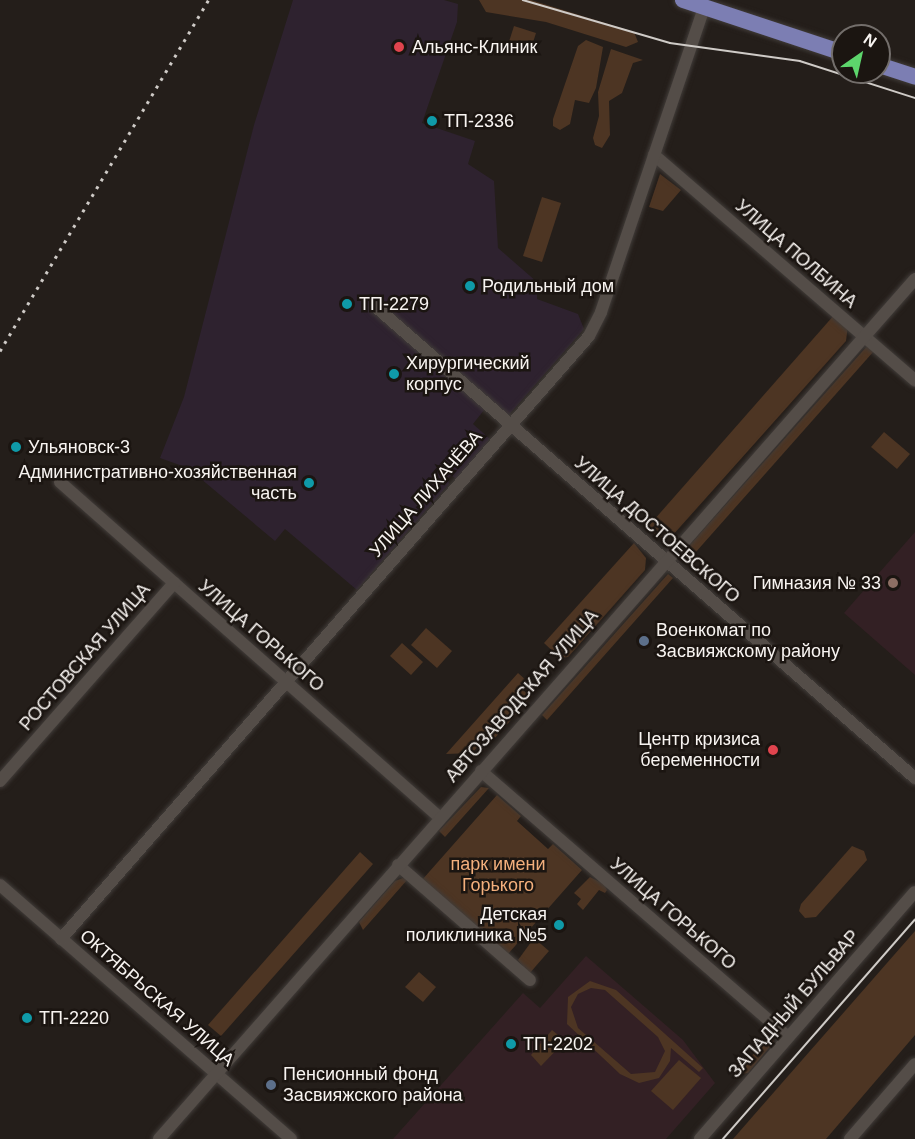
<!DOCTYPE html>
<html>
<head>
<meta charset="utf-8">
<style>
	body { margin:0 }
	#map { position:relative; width:915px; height:1139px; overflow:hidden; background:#241e1a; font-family:Arial,sans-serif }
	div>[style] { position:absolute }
	.education>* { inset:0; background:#332024 }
	.medical>* { inset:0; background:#2e222f }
	.green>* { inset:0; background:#4d3523 }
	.roads { filter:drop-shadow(0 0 2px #413c39) drop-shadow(0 0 2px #413c39) }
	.minor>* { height:12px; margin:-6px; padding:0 6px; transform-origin:6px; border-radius:6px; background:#544d48 }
	.major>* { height:16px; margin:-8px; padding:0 8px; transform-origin:8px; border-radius:8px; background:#7c7eb3 }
	.tram>* { height:1.5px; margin:-0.75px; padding:0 0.75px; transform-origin:0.75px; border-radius:0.75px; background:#cfcbc7 }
	.rail>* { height:3px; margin-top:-1.5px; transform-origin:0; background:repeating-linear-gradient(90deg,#cfcbc7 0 3px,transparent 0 9px) }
	.dots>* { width:16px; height:16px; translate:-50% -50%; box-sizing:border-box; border:3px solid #1b1511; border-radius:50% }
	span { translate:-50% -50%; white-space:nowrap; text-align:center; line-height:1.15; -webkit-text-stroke:5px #1b1511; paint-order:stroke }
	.poi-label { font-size:18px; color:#f8f4f1 }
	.left { translate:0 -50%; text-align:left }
	.right { translate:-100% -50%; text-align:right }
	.street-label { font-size:18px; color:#f8f4f1 }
	.park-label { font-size:18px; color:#f3af7c }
	.north { position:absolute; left:831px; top:24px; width:60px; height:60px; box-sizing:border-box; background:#1b1511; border:2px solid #736e6b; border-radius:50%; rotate:34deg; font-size:16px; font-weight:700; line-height:24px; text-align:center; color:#f8f4f1 }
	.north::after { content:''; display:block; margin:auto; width:21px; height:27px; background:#5dd56c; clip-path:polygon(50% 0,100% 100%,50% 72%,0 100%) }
</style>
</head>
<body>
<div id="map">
	<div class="education">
		<div style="clip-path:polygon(915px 532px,915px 675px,844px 613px)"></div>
		<div style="clip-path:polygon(586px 956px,683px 1040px,715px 1083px,666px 1139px,393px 1139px,523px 993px,540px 1008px)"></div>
	</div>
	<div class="medical">
		<div style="clip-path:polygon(293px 0,444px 0,458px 4px,457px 22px,422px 123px,475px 141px,468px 164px,494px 181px,498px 248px,537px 282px,537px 299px,578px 314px,584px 329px,508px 416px,488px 405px,473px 424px,490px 439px,456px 479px,451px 475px,448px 478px,449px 484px,357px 590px,285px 529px,275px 541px,188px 468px,160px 458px,184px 397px,254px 125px)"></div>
	</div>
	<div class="green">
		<div style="clip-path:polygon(479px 0,531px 0,634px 32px,638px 42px,626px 47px,546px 22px,486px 12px)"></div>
		<div style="clip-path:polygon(514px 26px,536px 33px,529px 55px,507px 48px)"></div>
		<div style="clip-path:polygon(586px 40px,603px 47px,596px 88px,589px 103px,575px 100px,570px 124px,560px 130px,553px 126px,553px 119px,578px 46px)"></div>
		<div style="clip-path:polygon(611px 49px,643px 60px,633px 63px,622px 93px,609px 101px,610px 135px,602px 148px,595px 145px,593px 138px,599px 116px,598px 92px)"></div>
		<div style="clip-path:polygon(660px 174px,681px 190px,663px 211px,649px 207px)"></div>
		<div style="clip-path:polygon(542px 197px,561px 203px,542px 262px,523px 256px)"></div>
		<div style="clip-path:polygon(835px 314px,848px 325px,846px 341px,672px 536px,665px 539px,646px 529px)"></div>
		<div style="clip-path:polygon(868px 345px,874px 351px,695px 553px,688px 547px)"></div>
		<div style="clip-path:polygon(884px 432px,910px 454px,897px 469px,871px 447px)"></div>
		<div style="clip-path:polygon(634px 543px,646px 558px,645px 570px,568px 657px,560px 658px,544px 643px)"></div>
		<div style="clip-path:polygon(668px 574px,673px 578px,547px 720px,542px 715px)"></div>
		<div style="clip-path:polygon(426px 628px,452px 651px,437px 668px,411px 645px)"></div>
		<div style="clip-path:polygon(402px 643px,423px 662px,411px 675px,390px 656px)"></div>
		<div style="clip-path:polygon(518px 673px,527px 681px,522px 687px,532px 696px,494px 739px,489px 734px,472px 753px,446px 754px)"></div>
		<div style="clip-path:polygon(481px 787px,489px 788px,445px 837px,439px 831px)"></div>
		<div style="clip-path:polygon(497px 795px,521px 816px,517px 821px,548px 849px,553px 844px,582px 870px,508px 954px,422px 880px)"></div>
		<div style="clip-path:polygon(852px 846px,864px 851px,867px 860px,816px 917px,805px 918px,799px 911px,801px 904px)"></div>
		<div style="clip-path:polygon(360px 852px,373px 864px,221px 1036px,208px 1025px)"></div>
		<div style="clip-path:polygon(590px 877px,604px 884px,607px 890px,605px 893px,599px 890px,583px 910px,577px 904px,581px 899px,574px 893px)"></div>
		<div style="clip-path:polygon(403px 878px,408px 879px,363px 930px,359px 922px,395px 881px)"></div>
		<div style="clip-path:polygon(915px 931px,915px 1035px,826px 1139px,733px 1139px)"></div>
		<div style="clip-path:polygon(534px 938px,549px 951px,529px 974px,518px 960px)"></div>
		<div style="clip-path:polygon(419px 972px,436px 987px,423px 1002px,405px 987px)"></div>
		<div style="clip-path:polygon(evenodd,590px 981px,616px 990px,703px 1068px,699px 1072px,671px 1048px,670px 1061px,659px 1078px,639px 1083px,620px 1074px,567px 1024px,568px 997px,590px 981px,591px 988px,605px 990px,658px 1037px,665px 1051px,655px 1072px,631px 1074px,578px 1028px,571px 1007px,578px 994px,591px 988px)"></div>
		<div style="clip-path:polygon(552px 1030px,565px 1041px,541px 1066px,531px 1055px)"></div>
		<div style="clip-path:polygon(772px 1033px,774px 1042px,748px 1073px,735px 1075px)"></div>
		<div style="clip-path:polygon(679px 1060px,701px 1078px,673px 1110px,651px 1091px)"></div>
	</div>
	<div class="roads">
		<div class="minor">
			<div style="left:654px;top:155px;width:345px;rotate:40.8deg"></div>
			<div style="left:376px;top:307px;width:716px;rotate:41.15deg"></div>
			<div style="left:60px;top:482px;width:506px;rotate:41.47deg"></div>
			<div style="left:481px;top:771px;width:406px;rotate:40.9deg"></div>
			<div style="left:0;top:781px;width:264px;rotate:-48.7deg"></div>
			<div style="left:398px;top:865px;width:175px;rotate:41.1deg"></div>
			<div style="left:0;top:885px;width:386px;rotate:41.1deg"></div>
			<div style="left:61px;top:939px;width:801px;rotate:-48.79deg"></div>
			<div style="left:589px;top:336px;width:27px;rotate:-63deg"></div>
			<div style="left:601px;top:312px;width:322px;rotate:-71.3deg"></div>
			<div style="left:159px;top:1139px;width:1145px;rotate:-48.68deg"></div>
			<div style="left:700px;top:1139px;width:327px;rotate:-49deg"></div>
			<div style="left:850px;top:1139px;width:99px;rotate:-49.1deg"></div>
		</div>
		<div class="major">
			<div style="left:683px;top:0;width:169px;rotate:18.3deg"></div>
			<div style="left:879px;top:65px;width:38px;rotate:18deg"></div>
		</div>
	</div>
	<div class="tram">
		<div style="left:523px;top:0;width:153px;rotate:16.3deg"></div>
		<div style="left:670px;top:43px;width:131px;rotate:7.9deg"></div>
		<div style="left:800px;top:61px;width:121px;rotate:17.8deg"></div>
		<div style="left:723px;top:1139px;width:291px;rotate:-48.8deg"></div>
	</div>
	<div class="rail">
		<div style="left:0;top:351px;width:408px;rotate:-59.3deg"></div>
	</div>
	<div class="dots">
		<div style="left:399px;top:47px;background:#e0444e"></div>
		<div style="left:432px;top:121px;background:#0f9aa8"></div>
		<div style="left:470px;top:286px;background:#0f9aa8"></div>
		<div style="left:347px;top:304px;background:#0f9aa8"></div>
		<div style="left:394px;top:374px;background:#0f9aa8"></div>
		<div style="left:16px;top:447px;background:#0f9aa8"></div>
		<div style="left:309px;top:483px;background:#0f9aa8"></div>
		<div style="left:893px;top:583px;background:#8d6e63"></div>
		<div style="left:644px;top:641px;background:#5c6f8a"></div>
		<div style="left:773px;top:750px;background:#e0444e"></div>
		<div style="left:559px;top:925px;background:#0f9aa8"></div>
		<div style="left:27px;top:1018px;background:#0f9aa8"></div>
		<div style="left:511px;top:1044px;background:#0f9aa8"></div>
		<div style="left:271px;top:1085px;background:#5c6f8a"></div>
	</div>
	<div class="poi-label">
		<span class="left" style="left:412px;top:47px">Альянс-Клиник</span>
		<span class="left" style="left:444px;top:121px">ТП-2336</span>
		<span class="left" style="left:482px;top:286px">Родильный дом</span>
		<span class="left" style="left:359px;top:304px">ТП-2279</span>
		<span class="left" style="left:406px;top:374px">Хирургический<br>корпус</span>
		<span class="left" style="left:28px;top:447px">Ульяновск-3</span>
		<span class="right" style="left:297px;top:483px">Административно-хозяйственная<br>часть</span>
		<span class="right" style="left:881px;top:583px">Гимназия № 33</span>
		<span class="left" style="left:656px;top:641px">Военкомат по<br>Засвияжскому району</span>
		<span class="right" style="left:760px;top:750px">Центр кризиса<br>беременности</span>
		<span class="right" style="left:547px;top:925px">Детская<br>поликлиника №5</span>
		<span class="left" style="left:39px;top:1018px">ТП-2220</span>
		<span class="left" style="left:523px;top:1044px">ТП-2202</span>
		<span class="left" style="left:283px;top:1085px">Пенсионный фонд<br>Засвияжского района</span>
	</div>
	<div class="street-label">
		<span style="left:796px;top:254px;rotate:41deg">УЛИЦА ПОЛБИНА</span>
		<span style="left:426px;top:494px;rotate:-49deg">УЛИЦА ЛИХАЧЁВА</span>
		<span style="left:657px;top:530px;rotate:41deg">УЛИЦА ДОСТОЕВСКОГО</span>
		<span style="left:261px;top:636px;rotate:41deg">УЛИЦА ГОРЬКОГО</span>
		<span style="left:85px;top:657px;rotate:-49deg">РОСТОВСКАЯ УЛИЦА</span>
		<span style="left:522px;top:696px;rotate:-49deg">АВТОЗАВОДСКАЯ УЛИЦА</span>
		<span style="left:673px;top:914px;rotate:41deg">УЛИЦА ГОРЬКОГО</span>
		<span style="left:157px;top:998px;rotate:41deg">ОКТЯБРЬСКАЯ УЛИЦА</span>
		<span style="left:794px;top:1004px;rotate:-49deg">ЗАПАДНЫЙ БУЛЬВАР</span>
	</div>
	<div class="park-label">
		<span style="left:498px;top:875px">парк имени<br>Горького</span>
	</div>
	<div class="north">N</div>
</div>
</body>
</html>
